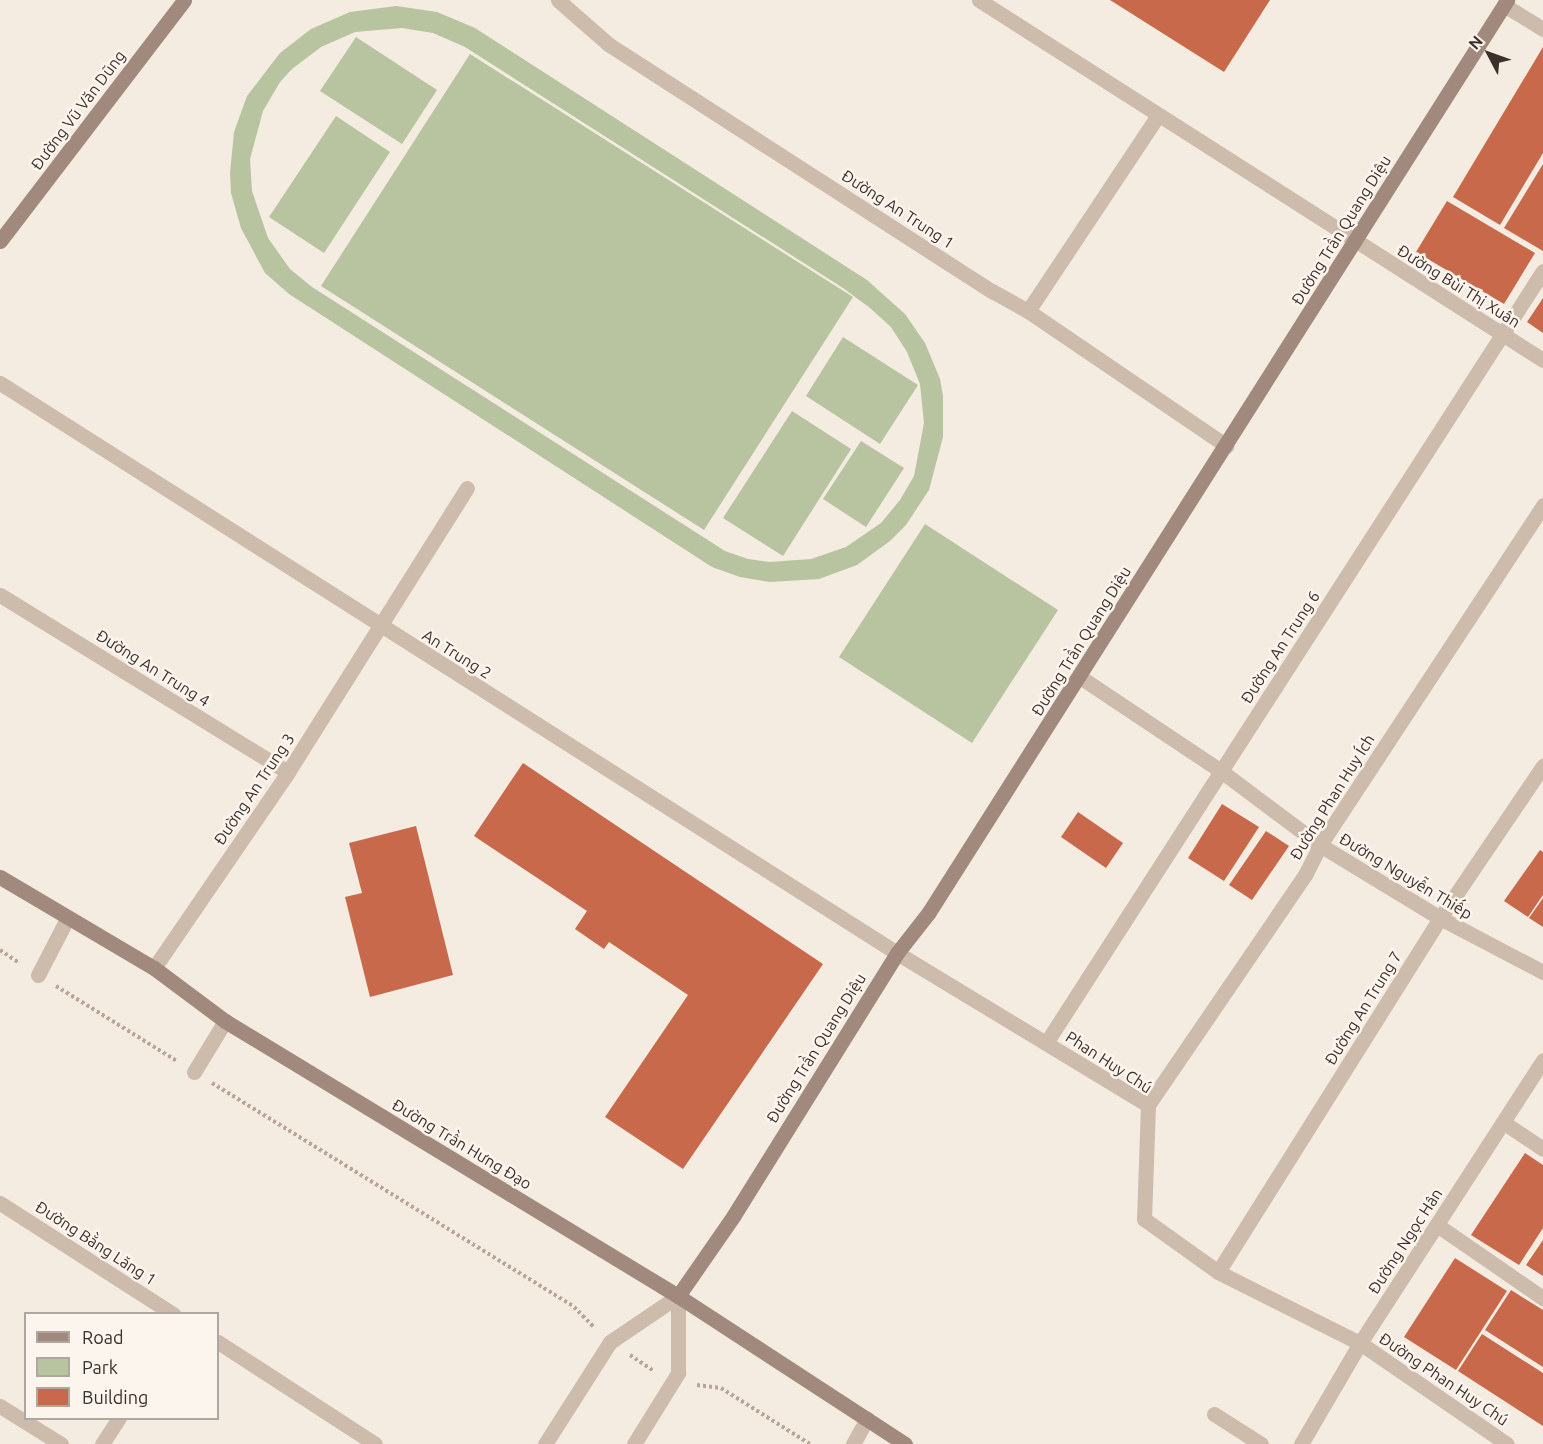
<!DOCTYPE html>
<html>
<head>
<meta charset="utf-8">
<style>
	body { margin:0 }
	#map { position:relative; width:1543px; height:1444px; overflow:hidden; background:#f4ebe1; font-family:Ubuntu,sans-serif }
	div>[style] { position:absolute }
	.green>* { inset:0; background:#b8c4a0 }
	.building>* { inset:0; background:#c8694b }
	.path>* { height:4px; margin-top:-2px; transform-origin:0; background:repeating-linear-gradient(90deg,#b9a596 0 3px,transparent 0 6px) }
	.lane>* { height:15px; margin:-7.5px; padding:0 7.5px; transform-origin:7.5px; border-radius:7.5px; background:#cdbbac }
	.street>* { height:15px; margin:-7.5px; padding:0 7.5px; transform-origin:7.5px; border-radius:7.5px; background:#cdbbac }
	.secondary>* { height:15px; margin:-7.5px; padding:0 7.5px; transform-origin:7.5px; border-radius:7.5px; background:#a18a7d }
	span { translate:-50% -50%; white-space:nowrap; text-align:center; line-height:1.15; -webkit-text-stroke:5px #fbf5ee; paint-order:stroke }
	.street-label { font-size:16px; color:#3b302b }
	.legend { position:absolute; left:24px; top:1312px; width:195px; height:108px; box-sizing:border-box; background:#fbf5ee; border:2px solid #aea6a0; margin:0; padding:8px 10px; list-style:none; font-size:18px; color:#3b302b }
	.legend li { display:flex; align-items:center; gap:12px; height:30px }
	.legend b { width:30px; border:2px solid #aea6a0 }
	.north { position:absolute; left:1459px; top:24px; width:60px; height:60px; -webkit-text-stroke:4px #fbf5ee; paint-order:stroke; rotate:311deg; font-size:16px; font-weight:700; line-height:24px; text-align:center; color:#3b302b }
	.north::after { content:''; display:block; margin:auto; width:21px; height:27px; background:#3b302b; clip-path:polygon(50% 0,100% 100%,50% 72%,0 100%) }
</style>
</head>
<body>
<div id="map">
	<div class="green">
		<div style="clip-path:polygon(evenodd,396px 6px,437px 12px,475px 28px,867px 280px,905px 314px,925px 343px,940px 379px,943px 396px,943px 437px,929px 490px,906px 525px,890px 541px,857px 565px,819px 579px,770px 582px,740px 577px,712px 567px,289px 294px,265px 273px,241px 228px,231px 193px,230px 173px,234px 132px,247px 96px,280px 53px,311px 29px,350px 12px,396px 6px,402px 28px,433px 33px,465px 47px,843px 288px,870px 308px,891px 327px,907px 352px,920px 384px,924px 423px,914px 476px,900px 500px,881px 523px,846px 547px,811px 559px,770px 562px,748px 559px,725px 551px,312px 287px,290px 269px,268px 238px,252px 191px,250px 159px,263px 111px,280px 82px,292px 69px,321px 47px,355px 32px,402px 28px)"></div>
		<div style="clip-path:polygon(356px 37px,437px 90px,402px 144px,320px 91px)"></div>
		<div style="clip-path:polygon(470px 54px,853px 297px,704px 530px,321px 286px)"></div>
		<div style="clip-path:polygon(336px 116px,390px 152px,324px 253px,269px 217px)"></div>
		<div style="clip-path:polygon(843px 337px,918px 385px,880px 444px,806px 396px)"></div>
		<div style="clip-path:polygon(792px 411px,851px 449px,783px 556px,723px 518px)"></div>
		<div style="clip-path:polygon(861px 441px,904px 468px,866px 527px,823px 499px)"></div>
		<div style="clip-path:polygon(925px 524px,1058px 610px,972px 743px,839px 657px)"></div>
	</div>
	<div class="building">
		<div style="clip-path:polygon(1110px 0,1270px 0,1224px 72px)"></div>
		<div style="clip-path:polygon(1543px 47px,1543px 153px,1500px 225px,1453px 197px)"></div>
		<div style="clip-path:polygon(1543px 164px,1543px 251px,1504px 228px)"></div>
		<div style="clip-path:polygon(1447px 201px,1535px 253px,1504px 304px,1416px 252px)"></div>
		<div style="clip-path:polygon(1543px 298px,1543px 333px,1527px 322px)"></div>
		<div style="clip-path:polygon(523px 763px,823px 964px,683px 1169px,605px 1117px,688px 995px,609px 942px,604px 949px,575px 929px,587px 911px,474px 836px)"></div>
		<div style="clip-path:polygon(1222px 804px,1259px 827px,1224px 881px,1188px 858px)"></div>
		<div style="clip-path:polygon(1078px 812px,1123px 843px,1106px 868px,1061px 837px)"></div>
		<div style="clip-path:polygon(416px 826px,453px 975px,370px 997px,345px 897px,362px 893px,349px 843px)"></div>
		<div style="clip-path:polygon(1266px 831px,1289px 846px,1252px 900px,1229px 885px)"></div>
		<div style="clip-path:polygon(1540px 850px,1543px 852px,1543px 895px,1528px 917px,1504px 901px)"></div>
		<div style="clip-path:polygon(1543px 898px,1543px 927px,1529px 918px)"></div>
		<div style="clip-path:polygon(1525px 1153px,1543px 1165px,1543px 1228px,1519px 1265px,1471px 1235px)"></div>
		<div style="clip-path:polygon(1543px 1240px,1543px 1276px,1526px 1265px)"></div>
		<div style="clip-path:polygon(1455px 1258px,1507px 1291px,1456px 1370px,1404px 1337px)"></div>
		<div style="clip-path:polygon(1511px 1290px,1543px 1310px,1543px 1367px,1485px 1330px)"></div>
		<div style="clip-path:polygon(1482px 1334px,1543px 1373px,1543px 1426px,1458px 1371px)"></div>
	</div>
	<div class="path">
		<div style="left:0;top:950px;width:23px;rotate:34deg"></div>
		<div style="left:56px;top:986px;width:142px;rotate:31.8deg"></div>
		<div style="left:212px;top:1083px;width:426px;rotate:31.7deg"></div>
		<div style="left:574px;top:1307px;width:28px;rotate:45deg"></div>
		<div style="left:630px;top:1355px;width:29px;rotate:34deg"></div>
		<div style="left:697px;top:1385px;width:24px;rotate:7deg"></div>
		<div style="left:721px;top:1388px;width:105px;rotate:32.2deg"></div>
	</div>
	<div class="lane">
		<div style="left:380px;top:626px;width:163px;rotate:-57.8deg"></div>
		<div style="left:38px;top:975px;width:63px;rotate:-62.6deg"></div>
		<div style="left:194px;top:1072px;width:60px;rotate:-58.7deg"></div>
		<div style="left:853px;top:1444px;width:29px;rotate:-61deg"></div>
	</div>
	<div class="street">
		<div style="left:558px;top:0;width:67px;rotate:41.3deg"></div>
		<div style="left:608px;top:44px;width:457px;rotate:32.8deg"></div>
		<div style="left:992px;top:291px;width:41px;rotate:29.1deg"></div>
		<div style="left:1028px;top:311px;width:235px;rotate:-56.4deg"></div>
		<div style="left:979px;top:0;width:669px;rotate:32.55deg"></div>
		<div style="left:1504px;top:5px;width:46px;rotate:31.6deg"></div>
		<div style="left:1028px;top:311px;width:240px;rotate:34.2deg"></div>
		<div style="left:0;top:383px;width:1063px;rotate:32.43deg"></div>
		<div style="left:897px;top:953px;width:293px;rotate:31.2deg"></div>
		<div style="left:1148px;top:1105px;width:114px;rotate:92deg"></div>
		<div style="left:1144px;top:1219px;width:91px;rotate:35.6deg"></div>
		<div style="left:1218px;top:1272px;width:159px;rotate:26.6deg"></div>
		<div style="left:1360px;top:1343px;width:178px;rotate:34.5deg"></div>
		<div style="left:0;top:595px;width:338px;rotate:31.6deg"></div>
		<div style="left:1080px;top:677px;width:169px;rotate:33.7deg"></div>
		<div style="left:1221px;top:771px;width:124px;rotate:36.8deg"></div>
		<div style="left:1320px;top:845px;width:140px;rotate:31.3deg"></div>
		<div style="left:1440px;top:918px;width:116px;rotate:27.7deg"></div>
		<div style="left:154px;top:968px;width:237px;rotate:-55.6deg"></div>
		<div style="left:288px;top:772px;width:173px;rotate:-57.8deg"></div>
		<div style="left:1046px;top:1043px;width:918px;rotate:-57.23deg"></div>
		<div style="left:1148px;top:1105px;width:278px;rotate:-55.7deg"></div>
		<div style="left:1305px;top:875px;width:34px;rotate:-63deg"></div>
		<div style="left:1320px;top:845px;width:407px;rotate:-56.7deg"></div>
		<div style="left:1503px;top:1122px;width:48px;rotate:34deg"></div>
		<div style="left:0;top:1203px;width:206px;rotate:32.7deg"></div>
		<div style="left:1437px;top:1225px;width:129px;rotate:34.6deg"></div>
		<div style="left:1218px;top:1272px;width:418px;rotate:-57.9deg"></div>
		<div style="left:1440px;top:918px;width:184px;rotate:-55.9deg"></div>
		<div style="left:218px;top:1342px;width:187px;rotate:33deg"></div>
		<div style="left:0;top:1406px;width:72px;rotate:31.9deg"></div>
		<div style="left:1214px;top:1414px;width:56px;rotate:32.6deg"></div>
		<div style="left:102px;top:1444px;width:31px;rotate:-57deg"></div>
		<div style="left:545px;top:1444px;width:121px;rotate:-57.5deg"></div>
		<div style="left:610px;top:1342px;width:82px;rotate:-34.1deg"></div>
		<div style="left:634px;top:1444px;width:84px;rotate:-58.2deg"></div>
		<div style="left:678px;top:1373px;width:77px;rotate:-90deg"></div>
		<div style="left:1301px;top:1444px;width:117px;rotate:-59.7deg"></div>
		<div style="left:1360px;top:1343px;width:337px;rotate:-57.1deg"></div>
	</div>
	<div class="secondary">
		<div style="left:0;top:241px;width:303px;rotate:-52.6deg"></div>
		<div style="left:0;top:877px;width:179px;rotate:30.6deg"></div>
		<div style="left:154px;top:968px;width:89px;rotate:36.7deg"></div>
		<div style="left:225px;top:1021px;width:530px;rotate:31.26deg"></div>
		<div style="left:678px;top:1296px;width:271px;rotate:33.1deg"></div>
		<div style="left:678px;top:1296px;width:98px;rotate:-55.3deg"></div>
		<div style="left:734px;top:1215px;width:309px;rotate:-58.1deg"></div>
		<div style="left:897px;top:953px;width:52px;rotate:-52deg"></div>
		<div style="left:929px;top:912px;width:1080px;rotate:-57.63deg"></div>
	</div>
	<div class="street-label">
		<span style="left:78px;top:110px;rotate:-53deg">Đường Vũ Văn Dũng</span>
		<span style="left:898px;top:209px;rotate:33deg">Đường An Trung 1</span>
		<span style="left:1341px;top:230px;rotate:-58deg">Đường Trần Quang Diệu</span>
		<span style="left:1459px;top:286px;rotate:32deg">Đường Bùi Thị Xuân</span>
		<span style="left:1081px;top:641px;rotate:-58deg">Đường Trần Quang Diệu</span>
		<span style="left:1280px;top:647px;rotate:-57deg">Đường An Trung 6</span>
		<span style="left:457px;top:654px;rotate:32deg">An Trung 2</span>
		<span style="left:153px;top:668px;rotate:32deg">Đường An Trung 4</span>
		<span style="left:254px;top:789px;rotate:-56deg">Đường An Trung 3</span>
		<span style="left:1332px;top:797px;rotate:-58deg">Đường Phan Huy Ích</span>
		<span style="left:1406px;top:876px;rotate:31deg">Đường Nguyễn Thiếp</span>
		<span style="left:1363px;top:1008px;rotate:-58deg">Đường An Trung 7</span>
		<span style="left:816px;top:1048px;rotate:-58deg">Đường Trần Quang Diệu</span>
		<span style="left:1109px;top:1062px;rotate:33deg">Phan Huy Chú</span>
		<span style="left:462px;top:1144px;rotate:31deg">Đường Trần Hưng Đạo</span>
		<span style="left:1405px;top:1241px;rotate:-57deg">Đường Ngọc Hân</span>
		<span style="left:96px;top:1243px;rotate:33deg">Đường Bằng Lăng 1</span>
		<span style="left:1444px;top:1379px;rotate:34deg">Đường Phan Huy Chú</span>
	</div>
	<ul class="legend">
	<li><b style="height:8px;background:#a18a7d"></b>Road</li>
	<li><b style="height:16px;background:#b8c4a0"></b>Park</li>
	<li><b style="height:16px;background:#c8694b"></b>Building</li>
	</ul>
	<div class="north">N</div>
</div>
</body>
</html>
